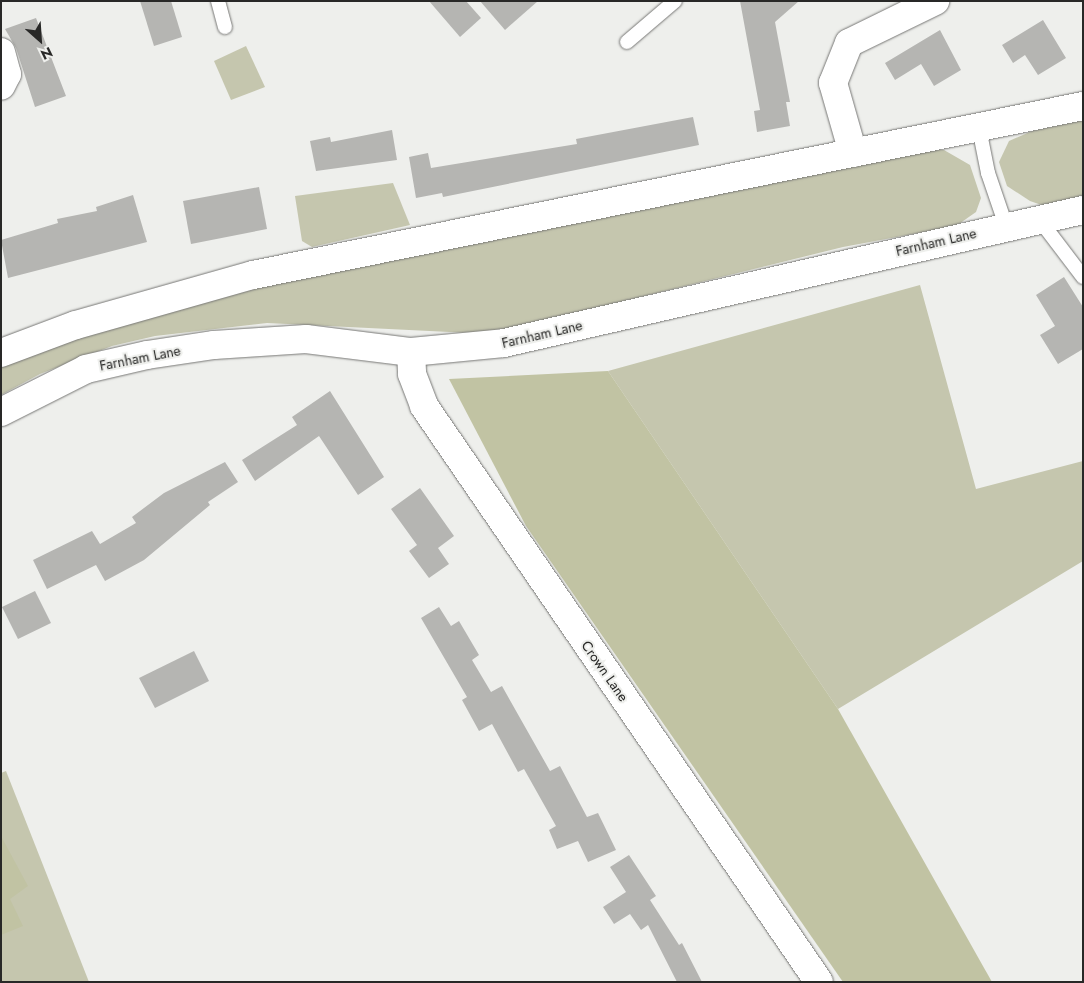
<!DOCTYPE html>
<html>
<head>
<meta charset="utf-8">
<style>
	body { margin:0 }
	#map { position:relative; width:1084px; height:983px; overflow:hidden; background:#eeefec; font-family:Jost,sans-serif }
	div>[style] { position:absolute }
	.green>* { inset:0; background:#c5c6ae }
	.forest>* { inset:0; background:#c1c3a3 }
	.building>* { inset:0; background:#b5b5b2 }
	.roads { filter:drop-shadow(0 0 1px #777775) drop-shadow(0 0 1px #777775) }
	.service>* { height:14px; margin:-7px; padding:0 7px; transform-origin:7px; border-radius:7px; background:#fff }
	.minor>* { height:28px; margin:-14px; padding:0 14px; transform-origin:14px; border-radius:14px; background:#fff }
	.tertiary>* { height:28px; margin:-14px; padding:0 14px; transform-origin:14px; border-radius:14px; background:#fff }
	span { translate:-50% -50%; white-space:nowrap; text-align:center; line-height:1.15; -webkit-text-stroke:4px #eeefec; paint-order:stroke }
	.street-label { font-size:14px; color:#282827 }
	.frame { position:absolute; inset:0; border:2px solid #282827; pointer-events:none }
	.north { position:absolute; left:15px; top:15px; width:50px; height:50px; -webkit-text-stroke:4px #eeefec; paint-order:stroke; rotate:154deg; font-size:14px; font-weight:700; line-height:20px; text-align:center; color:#282827 }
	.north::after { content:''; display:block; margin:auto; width:18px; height:22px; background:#282827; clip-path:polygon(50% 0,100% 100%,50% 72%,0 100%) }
</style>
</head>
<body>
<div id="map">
	<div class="green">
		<div style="clip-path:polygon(246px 46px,265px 87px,231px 100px,214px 61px)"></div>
		<div style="clip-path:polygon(1083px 120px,1083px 201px,1056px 210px,1030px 201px,1007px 186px,999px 162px,1009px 141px,1032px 131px)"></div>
		<div style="clip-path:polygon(923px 149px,944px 150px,970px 165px,981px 198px,976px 212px,956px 226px,843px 247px,511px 329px,470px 333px,267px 323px,155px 336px,112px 346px,40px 374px,1px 395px,1px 365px,150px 309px)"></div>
		<div style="clip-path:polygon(393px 183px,410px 225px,312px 247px,302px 241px,295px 196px)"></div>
		<div style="clip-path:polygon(920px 285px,976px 489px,1083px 461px,1083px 561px,838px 709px,608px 371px)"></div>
		<div style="clip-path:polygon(6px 771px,89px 982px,1px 982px,1px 773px)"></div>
	</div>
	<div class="forest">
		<div style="clip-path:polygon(608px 371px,838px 709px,992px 982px,843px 982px,526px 526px,449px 379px)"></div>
		<div style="clip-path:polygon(1px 836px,28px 886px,10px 899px,23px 926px,1px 935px)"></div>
	</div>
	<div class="building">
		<div style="clip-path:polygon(140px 1px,171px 1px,182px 37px,154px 46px)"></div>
		<div style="clip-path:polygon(429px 1px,466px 1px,481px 18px,460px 37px)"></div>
		<div style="clip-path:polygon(480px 1px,538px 1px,505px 30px)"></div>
		<div style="clip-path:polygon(740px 1px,799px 1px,775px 22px,790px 102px,786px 102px,790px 126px,757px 132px,754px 111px,760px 110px)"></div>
		<div style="clip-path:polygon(36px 18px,66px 96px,35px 107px,16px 48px,5px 29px)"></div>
		<div style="clip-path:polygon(1043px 20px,1066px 58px,1038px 75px,1025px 55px,1013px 63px,1002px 45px)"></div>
		<div style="clip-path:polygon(940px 30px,961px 70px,934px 86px,921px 64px,895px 80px,885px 63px)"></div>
		<div style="clip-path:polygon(693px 117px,699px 145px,443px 197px,442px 193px,416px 198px,409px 157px,428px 153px,431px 168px,577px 144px,576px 139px)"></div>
		<div style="clip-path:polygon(392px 130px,397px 160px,316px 171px,310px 141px,330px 137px,331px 142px)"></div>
		<div style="clip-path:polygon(259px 187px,267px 229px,191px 244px,183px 201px)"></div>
		<div style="clip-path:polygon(133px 195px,147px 242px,8px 278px,1px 240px,58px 223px,57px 219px,97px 211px,96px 207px)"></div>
		<div style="clip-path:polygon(1064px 277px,1083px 307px,1083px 349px,1058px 364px,1040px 335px,1055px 326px,1036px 295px)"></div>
		<div style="clip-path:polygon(330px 391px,384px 477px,358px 495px,319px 436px,255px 481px,242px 460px,297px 425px,292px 417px)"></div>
		<div style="clip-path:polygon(225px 462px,238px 482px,208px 502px,210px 505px,144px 560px,105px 581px,96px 565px,47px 589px,33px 560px,92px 531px,100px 544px,136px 523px,132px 517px,164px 493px)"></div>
		<div style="clip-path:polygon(420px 488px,454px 536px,438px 548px,449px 564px,429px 578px,409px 551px,417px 545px,391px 509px)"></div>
		<div style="clip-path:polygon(35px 591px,51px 623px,18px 639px,2px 607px)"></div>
		<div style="clip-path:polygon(439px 607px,451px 626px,459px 621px,479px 655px,472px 660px,491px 692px,502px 686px,550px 771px,560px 766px,587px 817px,598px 813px,616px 850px,588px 862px,578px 841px,557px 849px,549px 830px,556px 826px,524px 769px,518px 772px,492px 724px,479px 731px,462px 700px,467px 697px,421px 618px)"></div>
		<div style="clip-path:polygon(194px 651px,209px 681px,155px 708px,139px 678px)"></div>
		<div style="clip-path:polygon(629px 855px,656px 896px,650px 900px,679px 945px,682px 943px,702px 982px,677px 982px,648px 925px,641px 930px,630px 914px,614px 924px,603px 907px,626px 892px,610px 867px)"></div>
	</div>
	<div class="roads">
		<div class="service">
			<div style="left:218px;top:1px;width:27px;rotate:75deg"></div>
			<div style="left:627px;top:42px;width:63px;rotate:-40.5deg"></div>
			<div style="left:979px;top:128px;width:46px;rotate:78.7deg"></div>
			<div style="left:988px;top:173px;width:56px;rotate:71.2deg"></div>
			<div style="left:1039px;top:219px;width:73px;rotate:52.8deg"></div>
		</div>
		<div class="minor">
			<div style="left:1px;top:52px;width:23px;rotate:75deg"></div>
			<div style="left:7px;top:74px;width:13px;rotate:117deg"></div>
			<div style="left:853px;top:153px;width:73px;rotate:-105.9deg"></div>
			<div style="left:833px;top:83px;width:43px;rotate:-68.2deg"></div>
			<div style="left:849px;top:43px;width:96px;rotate:-26deg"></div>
			<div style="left:411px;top:352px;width:22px;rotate:87deg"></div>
			<div style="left:412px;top:374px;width:34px;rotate:69deg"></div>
			<div style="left:424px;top:406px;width:698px;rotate:55.56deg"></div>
			<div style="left:1px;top:353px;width:80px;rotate:-20.5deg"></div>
			<div style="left:76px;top:325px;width:184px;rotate:-15.8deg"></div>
			<div style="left:253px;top:275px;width:847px;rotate:-11.51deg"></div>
		</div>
		<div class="tertiary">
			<div style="left:1px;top:412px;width:95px;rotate:-26.8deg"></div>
			<div style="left:86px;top:369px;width:63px;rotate:-12.9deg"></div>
			<div style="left:147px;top:355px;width:68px;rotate:-8.5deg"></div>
			<div style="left:214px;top:345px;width:92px;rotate:-3.7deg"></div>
			<div style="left:306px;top:339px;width:106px;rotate:7.1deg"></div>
			<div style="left:411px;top:352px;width:93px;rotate:-5.5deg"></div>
			<div style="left:504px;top:343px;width:594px;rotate:-12.94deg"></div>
		</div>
	</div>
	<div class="street-label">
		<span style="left:936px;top:242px;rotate:-13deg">Farnham Lane</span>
		<span style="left:542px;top:334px;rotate:-13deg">Farnham Lane</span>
		<span style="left:140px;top:358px;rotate:-11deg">Farnham Lane</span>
		<span style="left:605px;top:671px;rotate:55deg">Crown Lane</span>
	</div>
	<div class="frame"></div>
	<div class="north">N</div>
</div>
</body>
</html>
